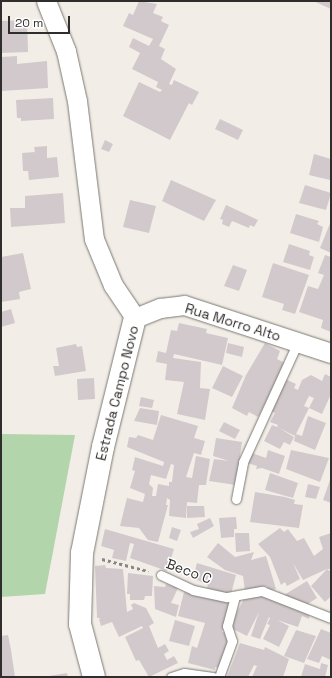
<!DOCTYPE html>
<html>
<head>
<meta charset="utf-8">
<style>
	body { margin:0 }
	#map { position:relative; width:332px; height:678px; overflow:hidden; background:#f2eee7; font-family:"Space Grotesk",sans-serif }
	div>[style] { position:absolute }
	.green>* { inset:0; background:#b2d5ab }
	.building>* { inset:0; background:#d2c9cc }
	.path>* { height:2.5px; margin-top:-1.25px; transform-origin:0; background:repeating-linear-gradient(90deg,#898681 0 3px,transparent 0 6px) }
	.roads { filter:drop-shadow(0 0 1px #7b7872) drop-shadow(0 0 1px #7b7872) }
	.lane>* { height:9px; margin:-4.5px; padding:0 4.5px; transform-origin:4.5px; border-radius:4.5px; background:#fff }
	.street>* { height:19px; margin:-9.5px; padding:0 9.5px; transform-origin:9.5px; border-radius:9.5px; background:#fff }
	.secondary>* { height:22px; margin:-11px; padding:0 11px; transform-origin:11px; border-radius:11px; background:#fff }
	span { translate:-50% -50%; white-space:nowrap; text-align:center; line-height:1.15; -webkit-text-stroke:3px #fff; paint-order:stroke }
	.street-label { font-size:14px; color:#302e2c }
	.frame { position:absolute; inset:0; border:2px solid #302e2c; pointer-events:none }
	.scale { position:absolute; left:8px; top:16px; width:62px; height:18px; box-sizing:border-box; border:2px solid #302e2c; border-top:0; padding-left:5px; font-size:12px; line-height:14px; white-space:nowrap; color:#302e2c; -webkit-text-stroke:3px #fff; paint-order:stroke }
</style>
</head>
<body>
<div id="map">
	<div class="green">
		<div style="clip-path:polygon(1px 434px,75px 435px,45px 594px,1px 597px)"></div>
	</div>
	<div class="building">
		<div style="clip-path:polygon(139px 1px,157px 4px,153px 13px,163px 17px,161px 21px,169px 25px,159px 46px,165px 49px,161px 59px,176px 69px,169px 84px,172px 85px,174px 80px,199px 92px,192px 105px,189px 103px,170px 140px,123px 116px,139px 82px,160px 92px,162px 90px,156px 87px,158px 82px,132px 69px,140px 53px,129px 47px,133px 38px,149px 46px,153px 39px,123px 26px,129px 13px,133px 15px)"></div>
		<div style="clip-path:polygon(313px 1px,331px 1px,331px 9px)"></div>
		<div style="clip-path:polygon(27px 20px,28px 52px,1px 53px,1px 21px)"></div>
		<div style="clip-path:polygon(17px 56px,17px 64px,47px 61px,48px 88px,1px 91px,1px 57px)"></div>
		<div style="clip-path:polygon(53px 98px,54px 119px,21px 121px,21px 118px,17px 118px,16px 100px)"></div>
		<div style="clip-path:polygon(220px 119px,243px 130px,238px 140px,215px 129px)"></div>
		<div style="clip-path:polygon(105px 140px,113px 144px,109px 152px,101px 149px)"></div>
		<div style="clip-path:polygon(47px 146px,47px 158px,57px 157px,59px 177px,29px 180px,28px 171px,23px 171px,22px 153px,35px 152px,34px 147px)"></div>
		<div style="clip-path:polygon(314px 154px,331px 159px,330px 180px,309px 175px)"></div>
		<div style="clip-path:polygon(171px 180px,216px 200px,204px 221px,162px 201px)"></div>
		<div style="clip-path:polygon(305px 185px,331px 193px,326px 210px,299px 203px)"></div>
		<div style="clip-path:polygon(63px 193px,65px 223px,11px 227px,10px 208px,25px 208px,25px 196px)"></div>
		<div style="clip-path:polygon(130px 200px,156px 206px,149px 233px,123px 227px)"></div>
		<div style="clip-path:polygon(226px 205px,258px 220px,254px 227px,250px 225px,249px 228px,232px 221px,229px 227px,222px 224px,223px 220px,220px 219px)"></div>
		<div style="clip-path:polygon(296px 214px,319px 221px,317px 224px,323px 227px,319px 242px,290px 233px)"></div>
		<div style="clip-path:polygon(331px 221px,331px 253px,320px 248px)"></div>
		<div style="clip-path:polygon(289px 244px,310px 251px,309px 255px,314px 257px,310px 270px,283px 262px)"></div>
		<div style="clip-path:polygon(23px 253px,31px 289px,19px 292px,20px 299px,1px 302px,1px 257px)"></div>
		<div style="clip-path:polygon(325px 255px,331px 257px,331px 332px,321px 328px,323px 320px,299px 312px,308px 286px,318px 289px,324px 275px,318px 273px)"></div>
		<div style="clip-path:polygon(273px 263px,309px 275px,295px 314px,282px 310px,284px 304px,262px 297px)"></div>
		<div style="clip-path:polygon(233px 265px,247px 270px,239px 291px,224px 286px)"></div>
		<div style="clip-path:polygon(11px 309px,15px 323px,1px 327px,1px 312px)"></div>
		<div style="clip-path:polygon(179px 323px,207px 329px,206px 333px,228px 338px,222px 365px,174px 354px,173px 358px,201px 362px,200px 388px,210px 389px,205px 420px,177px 414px,184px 382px,165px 380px,167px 364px,156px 362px,158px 351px,166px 353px,171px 330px,177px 331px)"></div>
		<div style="clip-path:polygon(228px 343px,244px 347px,242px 357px,226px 353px)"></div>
		<div style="clip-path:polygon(265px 343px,280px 351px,277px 359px,287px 364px,258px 417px,249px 412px,247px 416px,232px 408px,246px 375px)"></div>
		<div style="clip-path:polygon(76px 344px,77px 347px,82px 346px,86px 371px,55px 376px,53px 366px,59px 366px,56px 348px)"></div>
		<div style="clip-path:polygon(223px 366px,243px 376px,232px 397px,212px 388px)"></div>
		<div style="clip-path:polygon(325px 374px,331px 377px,331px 394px,322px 414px,309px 408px,314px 398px,309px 396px,304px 406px,309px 408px,296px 434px,302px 436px,308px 416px,326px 423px,315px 450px,294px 441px,295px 436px,279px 428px,294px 437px,290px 445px,284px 442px,280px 449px,264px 441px,272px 425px,277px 427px,278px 425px,270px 422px,275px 413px,269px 410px,283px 378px,296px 384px,294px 388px,298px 390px,302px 380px,311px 375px,322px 381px)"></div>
		<div style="clip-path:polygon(94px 378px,95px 399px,78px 400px,77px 379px)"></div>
		<div style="clip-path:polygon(141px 397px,154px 400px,152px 408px,139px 406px)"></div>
		<div style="clip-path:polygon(140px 408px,159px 411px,157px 425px,134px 421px)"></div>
		<div style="clip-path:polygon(evenodd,161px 415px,198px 426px,194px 438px,205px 441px,201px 455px,194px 453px,186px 477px,192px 478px,196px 456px,210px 459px,206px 485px,199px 485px,197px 503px,187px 502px,186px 518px,169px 516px,170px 500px,167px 498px,166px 505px,168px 505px,158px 542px,148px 540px,139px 528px,120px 526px,127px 498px,143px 502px,145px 494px,130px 488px,135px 471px,132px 470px,135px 457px,163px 466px,164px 462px,127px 447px,129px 437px,136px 438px,138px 435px,153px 440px,161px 415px,171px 464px,174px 465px,172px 482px,169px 482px,169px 486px,158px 484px,156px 496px,152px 496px,153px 488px,149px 484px,151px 475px,166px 479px,171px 464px)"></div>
		<div style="clip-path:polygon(224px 422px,240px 430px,235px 439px,219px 431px)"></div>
		<div style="clip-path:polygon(216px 438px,242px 442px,236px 485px,209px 481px,214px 459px,229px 461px,213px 456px)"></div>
		<div style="clip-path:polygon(268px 450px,285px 456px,279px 474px,262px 468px,256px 469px,257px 466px,248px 463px,252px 453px,266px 458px)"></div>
		<div style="clip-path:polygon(291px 450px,329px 458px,320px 482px,286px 469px)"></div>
		<div style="clip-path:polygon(270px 473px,298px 483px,293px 498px,265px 490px)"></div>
		<div style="clip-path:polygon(331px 477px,331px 503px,323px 500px)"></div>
		<div style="clip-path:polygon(308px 484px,320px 487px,316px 499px,305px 497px)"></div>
		<div style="clip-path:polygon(255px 492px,285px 497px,295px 500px,294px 504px,303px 505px,299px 528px,250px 522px)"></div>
		<div style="clip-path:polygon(187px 506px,204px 506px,205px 517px,187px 518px)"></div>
		<div style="clip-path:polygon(236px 517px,237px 529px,234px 529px,234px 537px,221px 538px,219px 518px)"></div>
		<div style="clip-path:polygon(210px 518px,214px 526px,193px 538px,190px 532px,199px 529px,197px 524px)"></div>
		<div style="clip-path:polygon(172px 527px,181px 530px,177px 541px,169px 538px)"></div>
		<div style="clip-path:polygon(280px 528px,284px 532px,288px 529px,297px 541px,304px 538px,314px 556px,323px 549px,319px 537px,331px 533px,331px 569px,327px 569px,331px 572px,331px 596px,325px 602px,311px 586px,327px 569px,303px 580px,293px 563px,300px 579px,287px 586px,285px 582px,281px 585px,270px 557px,258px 544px)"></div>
		<div style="clip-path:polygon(105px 529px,174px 549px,167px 571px,130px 558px,134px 544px,130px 543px,126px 561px,112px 558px,114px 550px,101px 546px)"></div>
		<div style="clip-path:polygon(235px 533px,249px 533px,250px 551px,236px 552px)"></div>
		<div style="clip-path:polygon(218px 543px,235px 557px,254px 552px,251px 560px,266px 556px,276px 589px,268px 591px,267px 586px,245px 591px,243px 576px,225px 570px,207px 557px)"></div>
		<div style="clip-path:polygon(197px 563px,236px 575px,231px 594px,207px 588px,208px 585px,193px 578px)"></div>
		<div style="clip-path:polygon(105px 565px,106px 568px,123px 569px,127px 612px,133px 609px,131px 605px,134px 603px,146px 608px,154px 623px,149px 626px,158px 648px,165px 644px,169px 651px,164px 654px,167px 660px,174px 656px,178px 663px,149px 677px,139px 660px,136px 661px,125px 637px,143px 628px,142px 626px,119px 637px,112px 622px,101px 626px,99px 619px,101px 618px,97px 618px,95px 566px)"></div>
		<div style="clip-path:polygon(128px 573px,153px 576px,152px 596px,145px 596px,144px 600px,130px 600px,130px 594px,127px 594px)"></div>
		<div style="clip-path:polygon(307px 581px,317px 598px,303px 607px,284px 595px)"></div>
		<div style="clip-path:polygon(166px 584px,178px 588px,171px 603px,179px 605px,176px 617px,155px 609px,154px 586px,165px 587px)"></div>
		<div style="clip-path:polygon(184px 592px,230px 603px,222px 632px,229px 633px,221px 668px,215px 667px,215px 670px,188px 663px,192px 646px,197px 648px,205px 623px,178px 616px)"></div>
		<div style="clip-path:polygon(256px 593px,310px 613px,309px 619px,302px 616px,298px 627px,277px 620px,289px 626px,279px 647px,263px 639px,270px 625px,267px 624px,270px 618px,269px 617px,260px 639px,251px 636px,259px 612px,247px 636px,229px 627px,245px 597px)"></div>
		<div style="clip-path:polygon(175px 620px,195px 626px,189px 646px,169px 641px)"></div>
		<div style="clip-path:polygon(321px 629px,331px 633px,331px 660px,322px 656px,319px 663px,307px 659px)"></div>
		<div style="clip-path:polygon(296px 630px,316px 636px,304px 663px,284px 656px)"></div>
		<div style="clip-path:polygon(8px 635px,11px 650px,15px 677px,1px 677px,1px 636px)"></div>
		<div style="clip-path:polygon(240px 643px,264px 650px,265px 647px,289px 659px,283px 677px,252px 677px,257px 666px,254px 665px,248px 677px,227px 677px)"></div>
		<div style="clip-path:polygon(321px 663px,328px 665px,325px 677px,301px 677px,305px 664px,320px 669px)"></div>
		<div style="clip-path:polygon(67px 673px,68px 677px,49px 677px,49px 676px)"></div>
	</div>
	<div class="path">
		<div style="left:102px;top:559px;width:48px;rotate:14.6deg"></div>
	</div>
	<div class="roads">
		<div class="lane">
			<div style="left:236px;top:499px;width:38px;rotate:-79deg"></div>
			<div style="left:243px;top:462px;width:132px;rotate:-65.4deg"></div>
			<div style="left:161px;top:575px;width:35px;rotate:25deg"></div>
			<div style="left:193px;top:590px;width:35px;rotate:12deg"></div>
			<div style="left:227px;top:597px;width:36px;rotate:-10deg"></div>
			<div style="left:262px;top:591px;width:74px;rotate:21.4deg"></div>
			<div style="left:171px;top:677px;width:14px;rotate:-17deg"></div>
			<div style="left:184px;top:673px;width:29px;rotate:8deg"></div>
			<div style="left:219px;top:677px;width:38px;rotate:-70deg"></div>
			<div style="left:232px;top:641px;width:16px;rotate:-108deg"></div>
			<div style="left:227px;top:626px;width:30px;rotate:-75deg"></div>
		</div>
		<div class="street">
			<div style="left:46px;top:1px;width:54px;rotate:68.2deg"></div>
			<div style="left:66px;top:51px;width:51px;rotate:77.6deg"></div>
			<div style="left:77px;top:101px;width:139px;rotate:83deg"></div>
			<div style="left:94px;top:239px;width:50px;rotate:67.6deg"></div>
			<div style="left:113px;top:285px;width:40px;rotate:56deg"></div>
			<div style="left:135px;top:318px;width:27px;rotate:-22deg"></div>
			<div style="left:160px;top:308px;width:24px;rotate:-7deg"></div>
			<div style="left:184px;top:305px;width:155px;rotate:18.1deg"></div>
		</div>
		<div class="secondary">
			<div style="left:94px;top:677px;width:55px;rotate:-104.8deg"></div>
			<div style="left:80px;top:624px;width:71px;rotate:-88.4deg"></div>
			<div style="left:82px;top:553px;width:108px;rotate:-78.8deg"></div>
			<div style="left:103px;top:447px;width:133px;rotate:-76.1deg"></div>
		</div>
	</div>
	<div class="street-label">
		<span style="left:233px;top:322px;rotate:17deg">Rua Morro Alto</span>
		<span style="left:117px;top:393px;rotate:-76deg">Estrada Campo Novo</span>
		<span style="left:189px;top:571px;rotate:20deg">Beco C</span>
	</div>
	<div class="frame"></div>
	<div class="scale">20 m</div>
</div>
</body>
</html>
